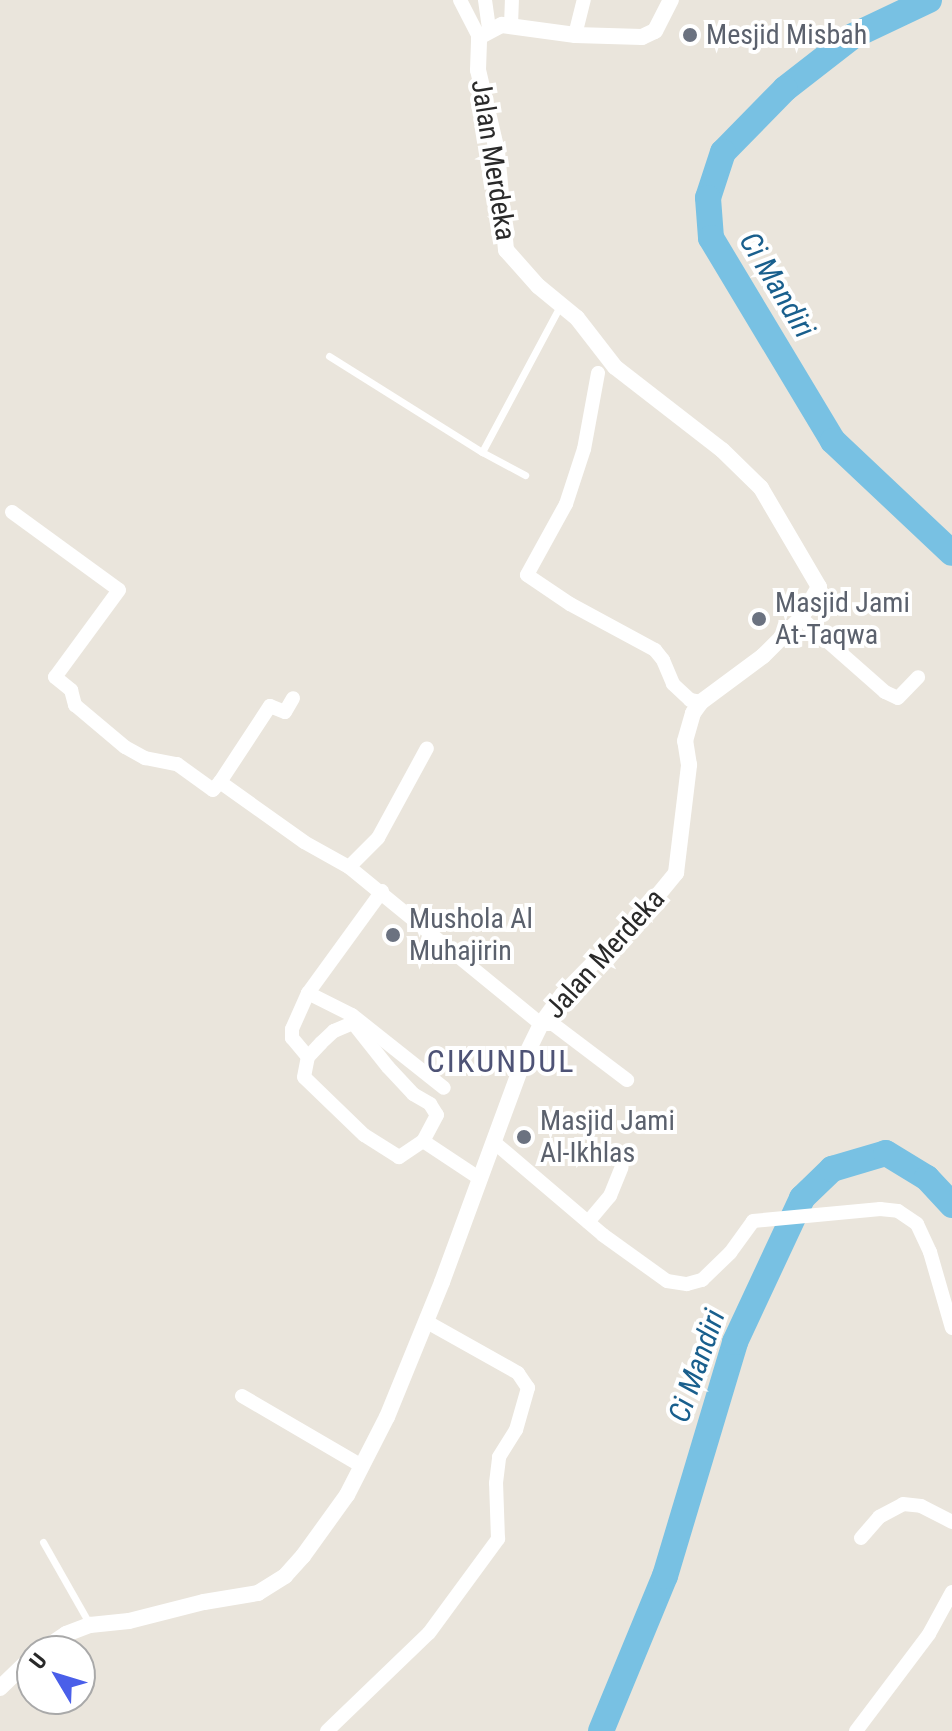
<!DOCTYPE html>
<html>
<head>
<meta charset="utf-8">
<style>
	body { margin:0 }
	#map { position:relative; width:952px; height:1731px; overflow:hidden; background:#eae5dc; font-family:"Roboto Condensed",sans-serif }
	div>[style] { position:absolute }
	.river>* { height:26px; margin:-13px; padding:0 13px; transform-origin:13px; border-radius:13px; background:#78c1e3 }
	.service>* { height:7px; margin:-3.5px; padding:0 3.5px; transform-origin:3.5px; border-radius:3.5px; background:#fff }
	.minor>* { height:14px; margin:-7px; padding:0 7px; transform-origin:7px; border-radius:7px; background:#fff }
	.tertiary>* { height:16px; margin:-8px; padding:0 8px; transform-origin:8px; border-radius:8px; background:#fff }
	.dots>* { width:22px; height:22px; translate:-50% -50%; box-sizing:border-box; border:4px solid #fff; border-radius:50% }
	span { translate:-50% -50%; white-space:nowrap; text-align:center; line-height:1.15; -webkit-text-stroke:8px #fff; paint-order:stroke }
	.worship-label { font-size:28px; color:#5b616d }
	.left { translate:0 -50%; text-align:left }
	.street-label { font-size:28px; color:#292929 }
	.water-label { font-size:30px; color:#195f8d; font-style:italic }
	.quarter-label { font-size:32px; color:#4e5376; letter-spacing:2px }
	.north { position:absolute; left:16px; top:1635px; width:80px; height:80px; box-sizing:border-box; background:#fff; border:2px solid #a9a9a9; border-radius:50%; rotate:308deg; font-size:22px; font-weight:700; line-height:32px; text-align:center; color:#292929 }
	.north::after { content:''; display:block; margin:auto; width:28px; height:36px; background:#4a5fe9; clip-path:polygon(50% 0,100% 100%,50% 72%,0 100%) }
</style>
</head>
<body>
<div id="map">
	<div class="river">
		<div style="left:929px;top:0;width:84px;rotate:154.7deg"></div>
		<div style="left:853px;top:36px;width:86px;rotate:142.1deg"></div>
		<div style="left:785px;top:89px;width:88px;rotate:134.5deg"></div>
		<div style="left:723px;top:152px;width:48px;rotate:108.1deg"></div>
		<div style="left:708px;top:198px;width:40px;rotate:85.7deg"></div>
		<div style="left:711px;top:238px;width:237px;rotate:59deg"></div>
		<div style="left:833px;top:441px;width:163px;rotate:43.3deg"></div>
		<div style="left:601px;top:1731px;width:168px;rotate:-67.6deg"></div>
		<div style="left:665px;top:1576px;width:244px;rotate:-73.3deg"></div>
		<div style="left:735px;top:1342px;width:159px;rotate:-65deg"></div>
		<div style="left:802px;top:1198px;width:42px;rotate:-44deg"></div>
		<div style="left:832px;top:1169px;width:56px;rotate:-16.5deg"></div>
		<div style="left:886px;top:1153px;width:48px;rotate:31.4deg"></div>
		<div style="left:927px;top:1178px;width:37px;rotate:47deg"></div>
	</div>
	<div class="service">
		<div style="left:329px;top:356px;width:181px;rotate:32.1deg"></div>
		<div style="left:482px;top:452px;width:166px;rotate:-61.9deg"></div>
		<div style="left:482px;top:452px;width:49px;rotate:28.1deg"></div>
		<div style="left:43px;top:1542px;width:93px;rotate:60.4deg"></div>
	</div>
	<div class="minor">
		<div style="left:460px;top:0;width:42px;rotate:62.8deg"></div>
		<div style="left:485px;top:0;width:29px;rotate:82deg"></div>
		<div style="left:511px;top:26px;width:26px;rotate:-88deg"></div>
		<div style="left:575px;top:35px;width:36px;rotate:-76deg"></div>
		<div style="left:598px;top:373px;width:77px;rotate:100.4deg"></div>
		<div style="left:584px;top:449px;width:58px;rotate:108.1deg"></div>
		<div style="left:566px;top:504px;width:81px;rotate:118.8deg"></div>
		<div style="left:527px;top:575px;width:52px;rotate:34deg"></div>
		<div style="left:570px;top:604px;width:97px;rotate:28.4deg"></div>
		<div style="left:655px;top:650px;width:13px;rotate:51deg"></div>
		<div style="left:663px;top:660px;width:26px;rotate:67deg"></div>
		<div style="left:673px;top:684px;width:23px;rotate:43deg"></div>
		<div style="left:690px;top:700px;width:11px;rotate:10deg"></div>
		<div style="left:12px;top:512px;width:132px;rotate:36.1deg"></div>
		<div style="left:119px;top:590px;width:108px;rotate:126.3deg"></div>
		<div style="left:55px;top:677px;width:21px;rotate:39deg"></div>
		<div style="left:71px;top:690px;width:16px;rotate:75deg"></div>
		<div style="left:75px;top:705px;width:65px;rotate:40deg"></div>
		<div style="left:125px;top:747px;width:23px;rotate:29deg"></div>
		<div style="left:145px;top:758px;width:33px;rotate:11deg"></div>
		<div style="left:177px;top:764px;width:44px;rotate:35.8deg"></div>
		<div style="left:213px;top:790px;width:11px;rotate:-49deg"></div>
		<div style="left:220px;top:782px;width:103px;rotate:35.5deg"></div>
		<div style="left:304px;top:842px;width:51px;rotate:29.1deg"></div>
		<div style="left:349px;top:867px;width:248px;rotate:39.3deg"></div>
		<div style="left:541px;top:1024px;width:12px"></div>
		<div style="left:553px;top:1024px;width:93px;rotate:37.1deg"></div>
		<div style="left:801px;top:618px;width:112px;rotate:41.4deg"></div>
		<div style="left:885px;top:692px;width:14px;rotate:25deg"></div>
		<div style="left:898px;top:698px;width:29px;rotate:-46deg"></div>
		<div style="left:220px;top:782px;width:91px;rotate:-56.7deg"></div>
		<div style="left:270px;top:706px;width:16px;rotate:22deg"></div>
		<div style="left:285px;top:712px;width:16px;rotate:-60deg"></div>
		<div style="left:349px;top:867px;width:41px;rotate:-45deg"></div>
		<div style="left:378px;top:838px;width:102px;rotate:-61.4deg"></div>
		<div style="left:308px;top:993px;width:49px;rotate:26.6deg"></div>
		<div style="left:352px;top:1015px;width:117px;rotate:38.4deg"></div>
		<div style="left:353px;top:1023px;width:56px;rotate:51.5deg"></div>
		<div style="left:388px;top:1067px;width:37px;rotate:47deg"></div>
		<div style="left:413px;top:1094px;width:20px;rotate:30deg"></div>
		<div style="left:430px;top:1104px;width:13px;rotate:58deg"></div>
		<div style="left:437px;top:1115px;width:30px;rotate:118deg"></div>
		<div style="left:423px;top:1141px;width:29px;rotate:146deg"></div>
		<div style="left:399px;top:1157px;width:41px;rotate:-147.8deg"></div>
		<div style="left:364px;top:1135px;width:83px;rotate:-136deg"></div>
		<div style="left:304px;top:1077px;width:20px;rotate:-79deg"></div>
		<div style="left:308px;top:1057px;width:19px;rotate:-47deg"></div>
		<div style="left:321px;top:1043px;width:18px;rotate:-43deg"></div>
		<div style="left:334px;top:1031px;width:21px;rotate:-23deg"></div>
		<div style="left:308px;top:1057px;width:25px;rotate:-130deg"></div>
		<div style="left:292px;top:1038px;width:9px;rotate:-90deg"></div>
		<div style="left:292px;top:1029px;width:39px;rotate:-66deg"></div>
		<div style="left:308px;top:993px;width:126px;rotate:-54deg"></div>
		<div style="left:423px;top:1141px;width:67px;rotate:33.5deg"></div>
		<div style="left:495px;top:1143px;width:142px;rotate:40.4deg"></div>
		<div style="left:603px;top:1235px;width:79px;rotate:35.7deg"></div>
		<div style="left:667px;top:1281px;width:20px;rotate:9deg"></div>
		<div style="left:687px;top:1284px;width:16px;rotate:-15deg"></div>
		<div style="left:702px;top:1280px;width:39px;rotate:-44deg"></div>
		<div style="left:730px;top:1253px;width:39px;rotate:-54deg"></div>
		<div style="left:753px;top:1221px;width:128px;rotate:-5.4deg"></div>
		<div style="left:880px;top:1209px;width:18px;rotate:6deg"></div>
		<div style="left:898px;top:1211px;width:23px;rotate:34deg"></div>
		<div style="left:917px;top:1224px;width:31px;rotate:65deg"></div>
		<div style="left:930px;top:1252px;width:79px;rotate:73.9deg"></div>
		<div style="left:588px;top:1222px;width:34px;rotate:-50deg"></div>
		<div style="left:610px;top:1196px;width:31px;rotate:-68deg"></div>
		<div style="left:242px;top:1396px;width:139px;rotate:30.3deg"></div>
		<div style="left:861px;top:1538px;width:28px;rotate:-49deg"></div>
		<div style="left:879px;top:1517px;width:27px;rotate:-28deg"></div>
		<div style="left:903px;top:1504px;width:18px;rotate:6deg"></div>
		<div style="left:921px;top:1506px;width:35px;rotate:27deg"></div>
		<div style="left:327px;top:1731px;width:141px;rotate:-43.9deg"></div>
		<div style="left:429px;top:1633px;width:117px;rotate:-53.7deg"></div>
		<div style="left:498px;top:1539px;width:56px;rotate:-92deg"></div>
		<div style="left:496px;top:1483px;width:26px;rotate:-83deg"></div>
		<div style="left:499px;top:1457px;width:32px;rotate:-58deg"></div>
		<div style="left:516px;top:1430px;width:44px;rotate:-74.1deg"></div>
		<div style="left:528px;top:1388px;width:18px;rotate:-124deg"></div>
		<div style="left:518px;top:1373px;width:104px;rotate:-150.7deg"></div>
		<div style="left:856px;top:1731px;width:121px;rotate:-53deg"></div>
		<div style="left:929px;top:1634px;width:48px;rotate:-61.3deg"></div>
	</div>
	<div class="tertiary">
		<div style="left:41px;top:1651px;width:30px;rotate:-34deg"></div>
		<div style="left:66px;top:1634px;width:26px;rotate:-21deg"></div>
		<div style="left:90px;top:1625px;width:39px;rotate:-6deg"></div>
		<div style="left:129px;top:1621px;width:77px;rotate:-14.2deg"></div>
		<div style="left:204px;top:1602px;width:55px;rotate:-9.5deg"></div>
		<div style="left:258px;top:1593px;width:32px;rotate:-32deg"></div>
		<div style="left:285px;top:1576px;width:27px;rotate:-48deg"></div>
		<div style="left:303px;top:1556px;width:75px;rotate:-54.2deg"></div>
		<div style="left:347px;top:1495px;width:88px;rotate:-62.9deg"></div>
		<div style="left:387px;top:1417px;width:146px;rotate:-67.8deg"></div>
		<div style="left:442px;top:1282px;width:238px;rotate:-69.8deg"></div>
		<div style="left:524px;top:1059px;width:39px;rotate:-64deg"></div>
		<div style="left:541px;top:1024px;width:37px;rotate:-54deg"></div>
		<div style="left:563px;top:994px;width:123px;rotate:-45.7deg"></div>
		<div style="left:649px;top:906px;width:43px;rotate:-50.7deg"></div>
		<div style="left:676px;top:873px;width:109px;rotate:-83.1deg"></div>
		<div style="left:689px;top:765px;width:24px;rotate:-99deg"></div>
		<div style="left:685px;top:741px;width:29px;rotate:-74deg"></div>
		<div style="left:693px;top:713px;width:14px;rotate:-54deg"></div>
		<div style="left:701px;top:702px;width:77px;rotate:-36.6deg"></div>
		<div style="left:763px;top:656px;width:54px;rotate:-45deg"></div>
		<div style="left:801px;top:618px;width:36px;rotate:-60deg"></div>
		<div style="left:819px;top:587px;width:115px;rotate:-120.4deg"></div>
		<div style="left:761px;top:488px;width:54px;rotate:-135.7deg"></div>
		<div style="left:722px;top:450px;width:135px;rotate:-142.2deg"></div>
		<div style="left:615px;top:367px;width:62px;rotate:-127.8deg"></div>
		<div style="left:577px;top:318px;width:50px;rotate:-140.6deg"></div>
		<div style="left:538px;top:286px;width:48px;rotate:-131.6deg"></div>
		<div style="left:506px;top:250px;width:99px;rotate:-95.2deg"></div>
		<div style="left:497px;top:151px;width:83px;rotate:-103.2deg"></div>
		<div style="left:478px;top:70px;width:33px;rotate:-88deg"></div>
		<div style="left:479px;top:37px;width:26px;rotate:-28deg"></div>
		<div style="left:502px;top:25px;width:74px;rotate:7.8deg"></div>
		<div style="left:575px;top:35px;width:67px;rotate:1.7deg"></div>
		<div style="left:642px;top:37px;width:14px;rotate:-25deg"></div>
		<div style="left:655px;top:31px;width:35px;rotate:-63deg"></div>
		<div style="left:0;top:1688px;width:45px;rotate:-44.1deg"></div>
	</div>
	<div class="dots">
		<div style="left:690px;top:35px;background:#6b7280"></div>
		<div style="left:759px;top:619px;background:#6b7280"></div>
		<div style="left:393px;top:935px;background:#6b7280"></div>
		<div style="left:524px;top:1137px;background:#6b7280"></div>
	</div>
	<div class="worship-label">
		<span class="left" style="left:706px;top:35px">Mesjid Misbah</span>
		<span class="left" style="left:775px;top:619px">Masjid Jami<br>At-Taqwa</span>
		<span class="left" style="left:409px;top:935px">Mushola Al<br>Muhajirin</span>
		<span class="left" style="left:540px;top:1137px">Masjid Jami<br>Al-Ikhlas</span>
	</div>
	<div class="street-label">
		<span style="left:493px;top:160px;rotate:81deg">Jalan Merdeka</span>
		<span style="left:605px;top:954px;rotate:-48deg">Jalan Merdeka</span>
	</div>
	<div class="water-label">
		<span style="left:777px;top:285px;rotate:59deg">Ci Mandiri</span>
		<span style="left:697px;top:1366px;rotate:-71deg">Ci Mandiri</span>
	</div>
	<div class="quarter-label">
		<span style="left:501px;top:1061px">CIKUNDUL</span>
	</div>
	<div class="north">U</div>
</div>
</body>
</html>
